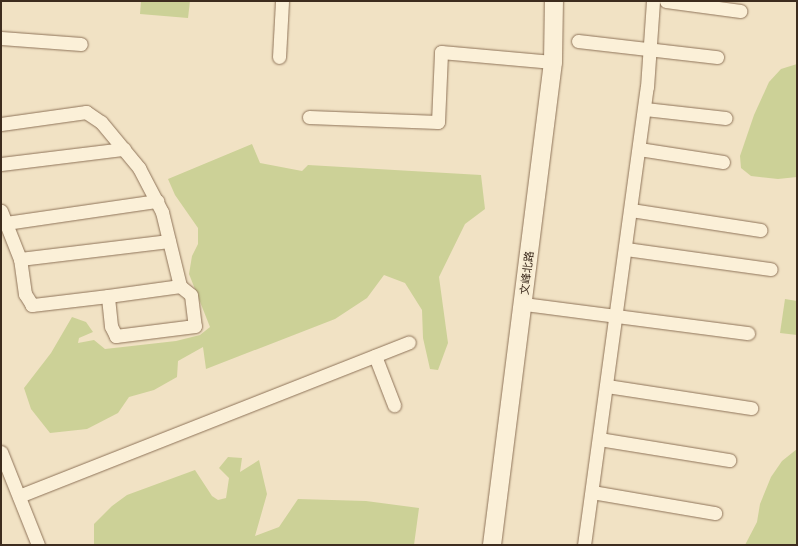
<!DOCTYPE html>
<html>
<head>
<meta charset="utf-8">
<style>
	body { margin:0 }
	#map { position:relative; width:798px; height:546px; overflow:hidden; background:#f1e2c4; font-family:"PT Serif","Noto Sans SC",serif }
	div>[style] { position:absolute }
	.green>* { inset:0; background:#ccd197 }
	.roads { filter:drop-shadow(0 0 1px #8e7359) drop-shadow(0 0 1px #8e7359) }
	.street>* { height:13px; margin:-6.5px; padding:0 6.5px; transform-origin:6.5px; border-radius:6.5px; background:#fbf0d8 }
	.secondary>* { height:18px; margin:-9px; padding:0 9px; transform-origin:9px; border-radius:9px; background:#fbf0d8 }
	span { translate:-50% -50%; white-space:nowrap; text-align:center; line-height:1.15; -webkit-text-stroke:4px #f8edd4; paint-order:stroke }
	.street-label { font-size:11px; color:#3d2c1e }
	.frame { position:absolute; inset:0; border:2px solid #3d2c1e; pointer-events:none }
</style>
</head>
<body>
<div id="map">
	<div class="green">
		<div style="clip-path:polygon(141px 1px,190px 1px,188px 18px,140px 14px)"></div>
		<div style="clip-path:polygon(797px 64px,797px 177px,778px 179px,751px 176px,741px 168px,740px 156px,754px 115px,769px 82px,781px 69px)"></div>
		<div style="clip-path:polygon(252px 144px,260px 163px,302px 171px,308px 165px,481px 175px,485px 209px,465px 224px,439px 277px,448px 343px,438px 370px,430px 369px,423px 338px,422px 310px,405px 283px,384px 275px,367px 298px,335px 319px,206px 369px,203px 347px,178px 361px,177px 377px,154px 390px,129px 397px,118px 413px,87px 429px,50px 433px,31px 409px,24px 388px,51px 353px,72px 317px,86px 322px,93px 332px,79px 338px,78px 343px,94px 340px,105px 349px,176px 341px,200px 335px,210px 327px,189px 274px,192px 256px,198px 244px,198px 228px,175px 195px,168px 179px)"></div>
		<div style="clip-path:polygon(785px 299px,797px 301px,797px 335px,780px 333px)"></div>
		<div style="clip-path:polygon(797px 449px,797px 545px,745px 545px,757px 522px,760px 504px,771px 477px,782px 461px)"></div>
		<div style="clip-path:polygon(228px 457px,242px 458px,240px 472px,259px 460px,267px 494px,255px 536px,279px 527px,298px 499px,366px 501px,419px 508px,414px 545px,94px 545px,94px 524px,112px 506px,127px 495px,195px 470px,212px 496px,218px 500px,226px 498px,229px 478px,219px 468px)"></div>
	</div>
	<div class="roads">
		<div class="street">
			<div style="left:666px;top:1px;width:75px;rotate:7.7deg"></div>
			<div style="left:1px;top:38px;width:80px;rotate:4.3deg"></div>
			<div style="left:578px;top:41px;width:140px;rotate:6.6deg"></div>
			<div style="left:279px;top:57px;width:56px;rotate:-86.9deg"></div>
			<div style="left:645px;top:109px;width:81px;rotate:6.4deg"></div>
			<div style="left:309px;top:117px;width:129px;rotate:2.2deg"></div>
			<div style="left:438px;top:122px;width:70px;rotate:-87.5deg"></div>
			<div style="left:441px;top:52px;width:112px;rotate:5.1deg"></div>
			<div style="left:1px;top:124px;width:86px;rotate:-8deg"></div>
			<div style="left:86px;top:112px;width:18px;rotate:34deg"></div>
			<div style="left:101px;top:122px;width:60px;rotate:50.4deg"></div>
			<div style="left:139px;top:168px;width:50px;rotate:62.4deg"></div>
			<div style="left:162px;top:212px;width:76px;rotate:76.3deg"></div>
			<div style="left:180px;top:286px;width:14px;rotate:39deg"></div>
			<div style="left:191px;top:295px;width:31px;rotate:83deg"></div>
			<div style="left:195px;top:326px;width:80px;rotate:172.8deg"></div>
			<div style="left:116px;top:336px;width:11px;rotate:-117deg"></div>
			<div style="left:111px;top:326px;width:30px;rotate:-96deg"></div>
			<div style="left:108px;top:296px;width:77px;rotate:173.2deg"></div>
			<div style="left:32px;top:305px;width:13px;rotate:-122deg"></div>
			<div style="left:25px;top:294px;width:35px;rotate:-98deg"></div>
			<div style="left:20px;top:259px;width:52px;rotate:-111.6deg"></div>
			<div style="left:639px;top:149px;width:85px;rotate:8.8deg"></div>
			<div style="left:1px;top:164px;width:124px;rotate:-7deg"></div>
			<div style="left:631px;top:210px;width:131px;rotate:8.8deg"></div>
			<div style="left:6px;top:223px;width:153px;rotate:-8.3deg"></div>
			<div style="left:626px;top:249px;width:146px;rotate:7.9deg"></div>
			<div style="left:20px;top:259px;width:150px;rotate:-6.9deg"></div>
			<div style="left:108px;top:296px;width:73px;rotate:-7.9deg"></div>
			<div style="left:524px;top:304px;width:226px;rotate:7.4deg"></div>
			<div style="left:375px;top:356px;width:53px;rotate:68.8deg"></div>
			<div style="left:607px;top:386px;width:146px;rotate:8.7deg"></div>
			<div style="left:599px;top:439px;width:132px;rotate:9.2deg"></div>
			<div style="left:1px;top:452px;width:100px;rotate:68.3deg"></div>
			<div style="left:592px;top:492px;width:125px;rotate:9.7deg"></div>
			<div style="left:19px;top:496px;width:419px;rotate:-21.5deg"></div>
			<div style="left:584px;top:545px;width:462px;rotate:-82.2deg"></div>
			<div style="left:647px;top:87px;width:86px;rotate:-86deg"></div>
		</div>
		<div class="secondary">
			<div style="left:492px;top:545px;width:487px;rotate:-82.8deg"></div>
			<div style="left:553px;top:62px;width:61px;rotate:-89.1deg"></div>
		</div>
	</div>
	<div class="street-label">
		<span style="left:527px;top:273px;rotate:-83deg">文峰北路</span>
	</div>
	<div class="frame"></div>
</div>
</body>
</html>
